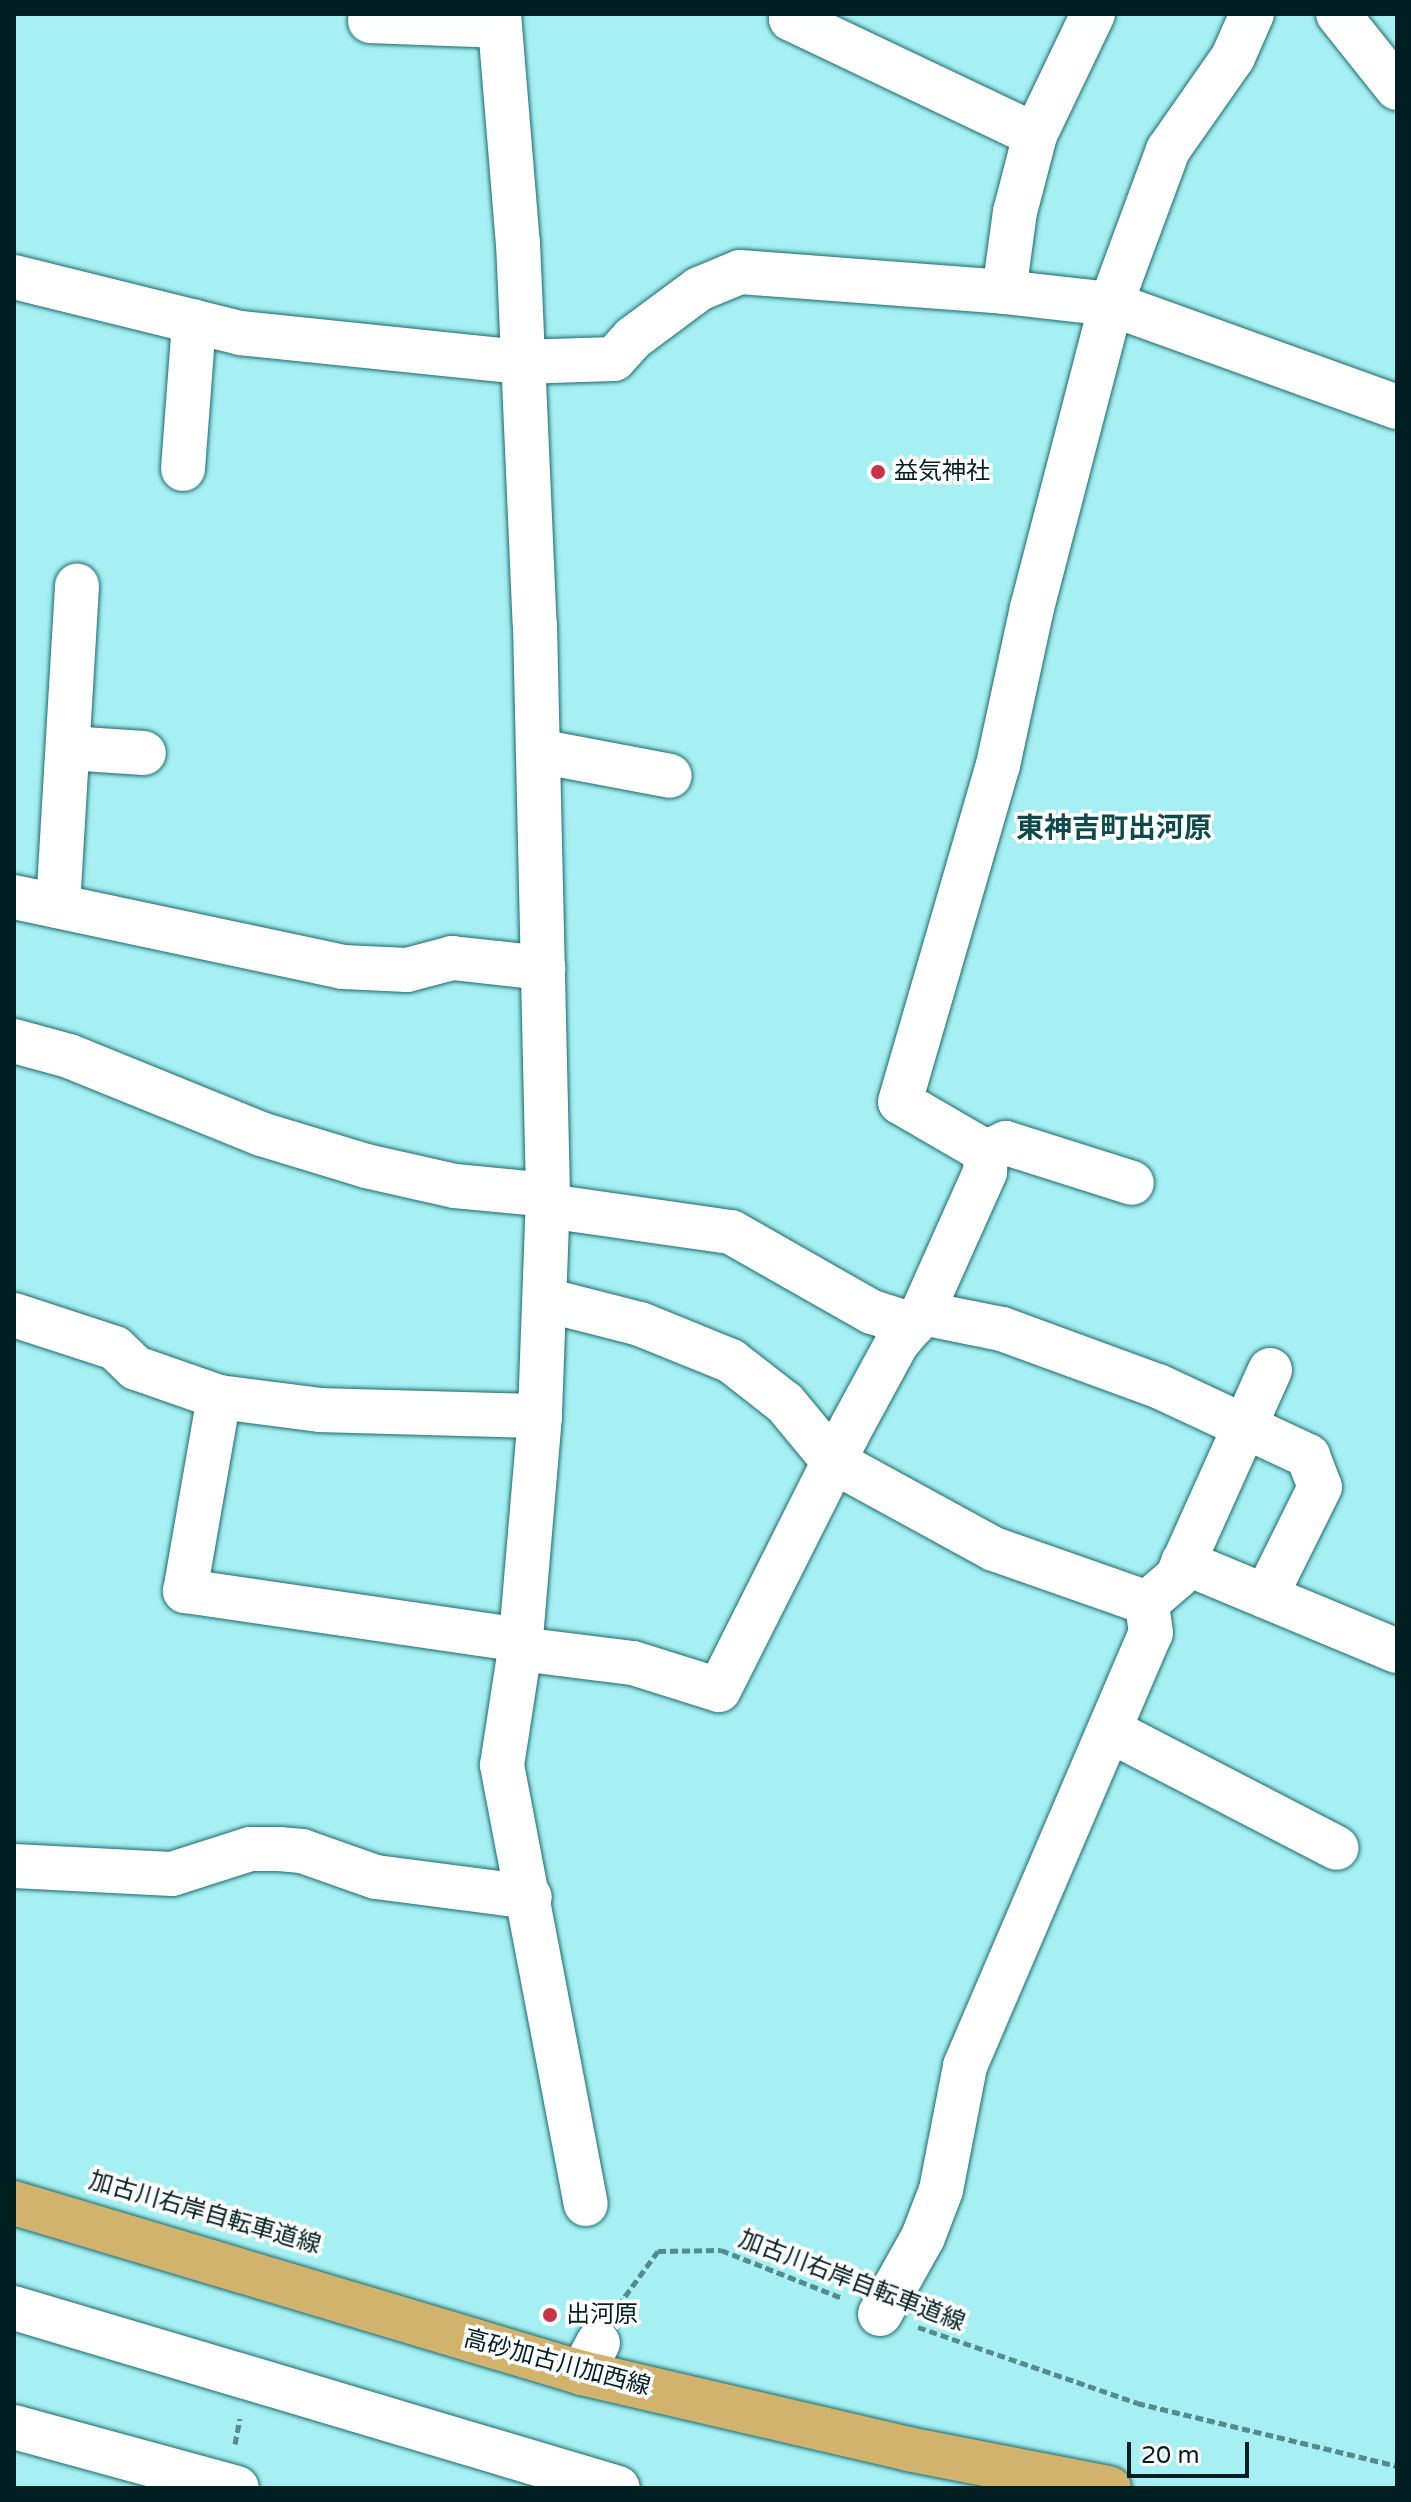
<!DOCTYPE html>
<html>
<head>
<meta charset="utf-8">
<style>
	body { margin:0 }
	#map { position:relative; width:1411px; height:2502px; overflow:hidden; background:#a6f0f3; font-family:"Varela Round","Noto Sans JP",sans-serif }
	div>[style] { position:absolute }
	.path>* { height:5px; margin-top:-2.5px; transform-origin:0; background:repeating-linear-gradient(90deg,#568b8d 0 8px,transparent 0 12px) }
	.roads { filter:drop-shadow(0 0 2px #1b6a6e) drop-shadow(0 0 2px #1b6a6e) }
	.minor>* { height:44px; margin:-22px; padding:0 22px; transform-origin:22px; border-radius:22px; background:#fff }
	.major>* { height:44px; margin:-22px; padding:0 22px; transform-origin:22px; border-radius:22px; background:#d2b36d }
	.dots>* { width:22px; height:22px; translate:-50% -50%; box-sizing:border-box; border:4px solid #fff; border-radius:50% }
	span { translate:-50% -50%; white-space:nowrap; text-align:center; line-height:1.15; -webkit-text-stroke:7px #fff; paint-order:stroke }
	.poi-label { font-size:24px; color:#011f21 }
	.left { translate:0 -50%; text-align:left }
	.street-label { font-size:24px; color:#011f21 }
	.quarter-label { font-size:28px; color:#0d4a4c; font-weight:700 }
	.frame { position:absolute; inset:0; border:16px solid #011f21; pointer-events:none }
	.scale { position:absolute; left:1127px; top:2442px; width:122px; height:36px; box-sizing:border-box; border:4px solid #011f21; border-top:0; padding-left:10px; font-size:24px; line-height:28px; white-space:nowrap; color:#011f21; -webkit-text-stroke:6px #fff; paint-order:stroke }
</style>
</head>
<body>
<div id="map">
	<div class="path">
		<div style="left:618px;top:2306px;width:68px;rotate:-54deg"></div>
		<div style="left:658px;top:2251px;width:63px;rotate:-0.9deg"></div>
		<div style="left:721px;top:2250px;width:130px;rotate:21.6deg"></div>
		<div style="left:918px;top:2327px;width:232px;rotate:19.1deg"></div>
		<div style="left:1137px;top:2403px;width:268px;rotate:13.6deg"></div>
		<div style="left:235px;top:2444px;width:26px;rotate:-79deg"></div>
	</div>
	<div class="roads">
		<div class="minor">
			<div style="left:499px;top:14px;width:230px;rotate:85.3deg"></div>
			<div style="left:518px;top:243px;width:382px;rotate:87.5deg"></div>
			<div style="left:535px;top:625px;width:570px;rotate:88.69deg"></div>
			<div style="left:548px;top:1195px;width:221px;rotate:92.1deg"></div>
			<div style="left:540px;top:1416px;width:234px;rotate:94.9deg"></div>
			<div style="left:520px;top:1649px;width:117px;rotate:98.8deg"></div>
			<div style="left:502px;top:1765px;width:447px;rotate:79.2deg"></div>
			<div style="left:792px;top:14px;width:5px;rotate:101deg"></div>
			<div style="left:791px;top:19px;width:270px;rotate:25.4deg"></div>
			<div style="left:1338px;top:14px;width:95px;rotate:51.4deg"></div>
			<div style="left:370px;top:21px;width:130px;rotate:2.2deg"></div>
			<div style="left:14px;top:277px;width:233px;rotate:13.9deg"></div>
			<div style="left:240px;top:333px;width:281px;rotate:5.9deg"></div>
			<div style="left:520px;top:362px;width:94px;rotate:-1.8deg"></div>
			<div style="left:614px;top:359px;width:28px;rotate:-48deg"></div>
			<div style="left:633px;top:338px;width:82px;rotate:-36.6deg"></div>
			<div style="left:699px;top:289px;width:44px;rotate:-22.5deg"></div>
			<div style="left:740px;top:272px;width:265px;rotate:4.3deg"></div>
			<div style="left:1004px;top:292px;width:108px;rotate:6.4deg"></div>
			<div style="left:1111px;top:304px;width:304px;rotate:19.8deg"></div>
			<div style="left:1004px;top:292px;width:81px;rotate:-82.2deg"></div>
			<div style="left:1015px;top:212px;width:80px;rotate:-75.4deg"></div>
			<div style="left:1035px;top:135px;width:134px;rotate:-64.4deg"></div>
			<div style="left:183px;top:469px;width:148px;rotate:-85.7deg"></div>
			<div style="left:68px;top:748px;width:76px;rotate:3.8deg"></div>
			<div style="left:538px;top:751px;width:134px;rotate:10.7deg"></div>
			<div style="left:14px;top:897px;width:336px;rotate:12deg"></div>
			<div style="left:343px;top:967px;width:64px;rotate:2.7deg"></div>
			<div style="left:407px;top:970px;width:47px;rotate:-14.9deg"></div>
			<div style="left:452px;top:958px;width:92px;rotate:6.3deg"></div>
			<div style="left:58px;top:906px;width:321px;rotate:-86.6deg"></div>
			<div style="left:14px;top:1041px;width:57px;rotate:15.3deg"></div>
			<div style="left:69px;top:1056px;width:207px;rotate:22.1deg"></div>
			<div style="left:261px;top:1134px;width:110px;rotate:16.9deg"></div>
			<div style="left:366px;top:1166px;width:91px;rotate:12.7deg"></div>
			<div style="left:455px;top:1186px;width:93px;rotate:5.5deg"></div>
			<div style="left:986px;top:1152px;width:99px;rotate:-149.8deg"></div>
			<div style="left:900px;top:1102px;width:351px;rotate:-73.8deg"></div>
			<div style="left:998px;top:765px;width:161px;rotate:-77.8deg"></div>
			<div style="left:1032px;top:608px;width:314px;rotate:-75.4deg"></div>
			<div style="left:1111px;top:304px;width:164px;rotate:-69.7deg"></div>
			<div style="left:1168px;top:150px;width:113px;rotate:-55deg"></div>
			<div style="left:1233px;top:57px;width:47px;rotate:-66.2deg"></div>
			<div style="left:986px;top:1152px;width:22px;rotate:-24deg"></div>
			<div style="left:1006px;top:1143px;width:132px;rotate:17.6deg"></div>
			<div style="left:548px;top:1206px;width:185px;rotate:8.1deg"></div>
			<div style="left:731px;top:1232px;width:162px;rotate:29.6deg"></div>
			<div style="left:872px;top:1312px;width:43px;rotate:17.6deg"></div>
			<div style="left:546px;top:1300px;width:97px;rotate:14.3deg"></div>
			<div style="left:640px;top:1324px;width:98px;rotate:22.1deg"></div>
			<div style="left:731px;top:1361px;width:68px;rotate:37.9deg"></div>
			<div style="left:785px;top:1403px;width:75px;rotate:50.4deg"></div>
			<div style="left:833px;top:1461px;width:183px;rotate:28.7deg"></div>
			<div style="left:994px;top:1549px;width:162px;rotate:19.4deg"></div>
			<div style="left:922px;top:1313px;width:154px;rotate:-65.9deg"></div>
			<div style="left:985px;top:1172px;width:20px;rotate:-87deg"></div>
			<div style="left:14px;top:1315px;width:106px;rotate:18.1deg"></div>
			<div style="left:115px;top:1348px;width:29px;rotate:44deg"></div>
			<div style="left:136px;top:1368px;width:88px;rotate:19.3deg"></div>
			<div style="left:219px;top:1397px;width:103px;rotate:7.3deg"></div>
			<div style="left:321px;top:1410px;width:219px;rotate:1.6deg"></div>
			<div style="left:219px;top:1397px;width:197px;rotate:99.9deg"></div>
			<div style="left:185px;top:1591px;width:340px;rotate:8.3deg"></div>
			<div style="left:1183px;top:1562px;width:232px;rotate:22.6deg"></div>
			<div style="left:520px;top:1649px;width:114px;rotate:7.1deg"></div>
			<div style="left:633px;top:1663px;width:90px;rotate:17.4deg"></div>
			<div style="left:719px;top:1690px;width:285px;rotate:-63.3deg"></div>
			<div style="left:847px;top:1435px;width:105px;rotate:-61.5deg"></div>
			<div style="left:897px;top:1343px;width:39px;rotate:-50deg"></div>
			<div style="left:922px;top:1313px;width:82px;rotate:11.3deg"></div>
			<div style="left:1002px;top:1329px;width:166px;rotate:20.1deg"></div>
			<div style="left:1158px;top:1386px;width:166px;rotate:25deg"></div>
			<div style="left:1308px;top:1456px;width:33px;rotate:69deg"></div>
			<div style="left:1320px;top:1487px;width:122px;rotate:116.4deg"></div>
			<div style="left:1111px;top:1731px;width:254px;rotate:27.4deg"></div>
			<div style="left:14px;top:1866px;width:158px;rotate:2.9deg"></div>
			<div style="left:172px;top:1874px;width:82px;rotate:-17.8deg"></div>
			<div style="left:250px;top:1849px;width:29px"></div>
			<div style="left:279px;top:1849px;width:23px;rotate:5deg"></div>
			<div style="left:302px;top:1851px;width:78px;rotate:19.4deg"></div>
			<div style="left:376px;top:1877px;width:155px;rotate:7.4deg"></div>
			<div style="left:14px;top:2308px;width:630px;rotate:16.59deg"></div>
			<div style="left:880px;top:2314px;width:88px;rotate:-60.8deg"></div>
			<div style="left:923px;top:2237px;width:50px;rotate:-69deg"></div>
			<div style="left:941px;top:2190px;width:126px;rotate:-79deg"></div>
			<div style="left:965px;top:2066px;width:471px;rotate:-66.8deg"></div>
			<div style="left:1151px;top:1633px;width:30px;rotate:-98deg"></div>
			<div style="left:1147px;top:1603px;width:40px;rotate:-41deg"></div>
			<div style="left:1177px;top:1577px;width:227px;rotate:-65.8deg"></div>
			<div style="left:582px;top:2373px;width:34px;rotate:-62deg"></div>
			<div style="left:14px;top:2427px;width:231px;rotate:15.3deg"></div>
		</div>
		<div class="major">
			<div style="left:14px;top:2203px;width:593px;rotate:16.66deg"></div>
			<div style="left:582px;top:2373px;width:335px;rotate:13.1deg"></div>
			<div style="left:908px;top:2449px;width:205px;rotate:11deg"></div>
		</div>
	</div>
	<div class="dots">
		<div style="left:878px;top:472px;background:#c53545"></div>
		<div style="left:550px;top:2315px;background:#c53545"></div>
	</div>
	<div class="poi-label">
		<span class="left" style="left:894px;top:472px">益気神社</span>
		<span class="left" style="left:566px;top:2315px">出河原</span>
	</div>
	<div class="street-label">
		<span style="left:205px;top:2213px;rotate:16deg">加古川右岸自転車道線</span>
		<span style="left:852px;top:2281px;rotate:21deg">加古川右岸自転車道線</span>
		<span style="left:557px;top:2363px;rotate:15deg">高砂加古川加西線</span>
	</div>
	<div class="quarter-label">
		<span style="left:1114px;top:828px">東神吉町出河原</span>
	</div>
	<div class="frame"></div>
	<div class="scale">20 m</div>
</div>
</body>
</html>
